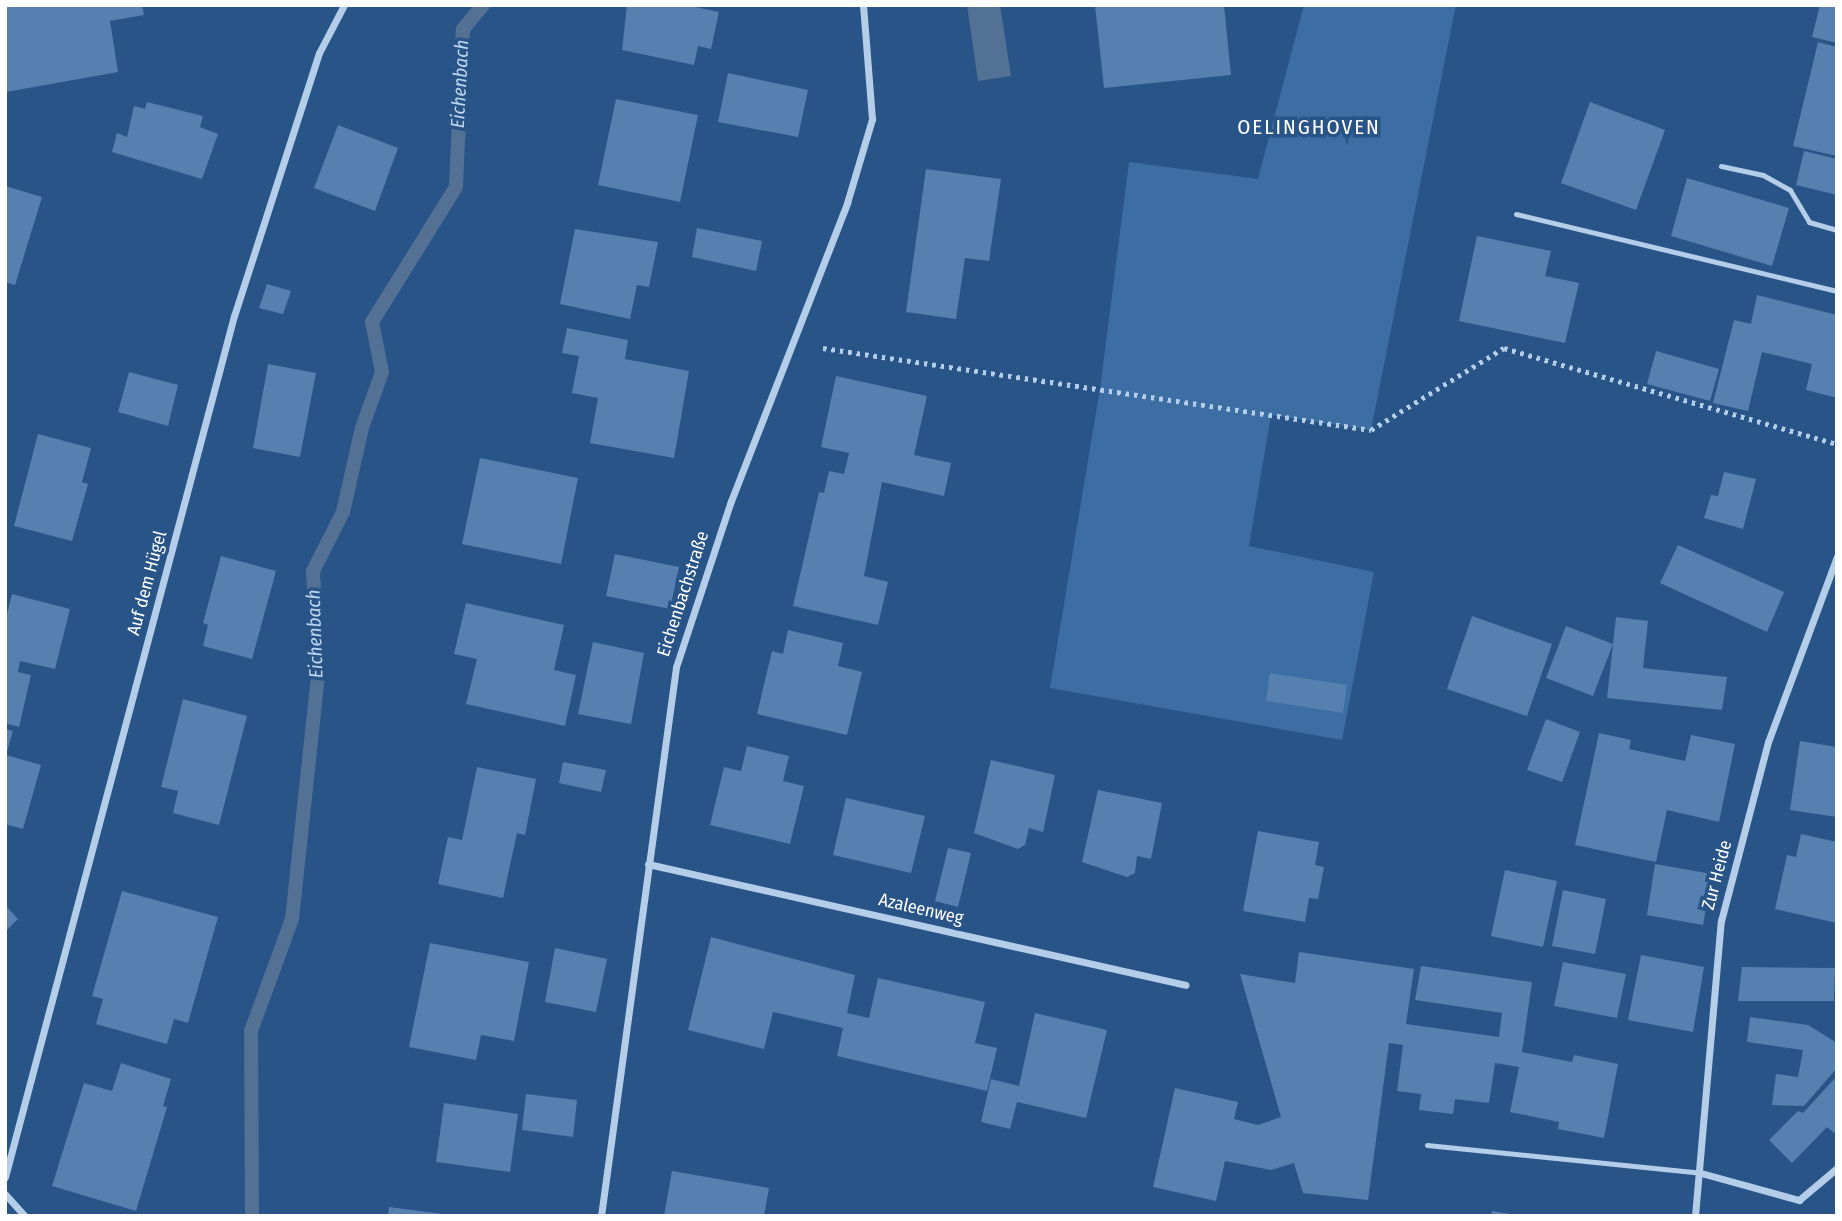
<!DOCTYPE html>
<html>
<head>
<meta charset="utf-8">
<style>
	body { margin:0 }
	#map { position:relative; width:1842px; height:1221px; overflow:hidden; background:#285487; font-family:"Fira Sans Condensed",sans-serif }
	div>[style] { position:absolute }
	.green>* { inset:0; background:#3d6ea3 }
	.water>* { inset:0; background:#527194 }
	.stream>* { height:14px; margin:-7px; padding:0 7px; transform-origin:7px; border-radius:7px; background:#527194 }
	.building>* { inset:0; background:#5580b0 }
	.path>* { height:4.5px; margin-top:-2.25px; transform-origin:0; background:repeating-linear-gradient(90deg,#b4cde8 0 3.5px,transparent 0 8.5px) }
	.lane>* { height:5px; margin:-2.5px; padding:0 2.5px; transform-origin:2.5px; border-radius:2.5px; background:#b4cde8 }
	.street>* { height:7px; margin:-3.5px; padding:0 3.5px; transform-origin:3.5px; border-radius:3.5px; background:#b4cde8 }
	span { translate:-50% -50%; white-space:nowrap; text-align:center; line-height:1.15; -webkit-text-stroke:7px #285487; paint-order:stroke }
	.street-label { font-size:18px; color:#fff }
	.water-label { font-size:19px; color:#bfd7ef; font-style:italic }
	.quarter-label { font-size:21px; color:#fff; letter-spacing:2px }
	.frame { position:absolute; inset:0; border:7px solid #fff; pointer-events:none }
</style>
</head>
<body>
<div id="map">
	<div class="green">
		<div style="clip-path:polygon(1304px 5px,1456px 5px,1371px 430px,1271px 415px,1249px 546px,1374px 572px,1342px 740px,1050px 688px,1100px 389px,1129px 162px,1258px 179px)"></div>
	</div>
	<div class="water">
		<div style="clip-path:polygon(967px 5px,1000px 5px,1011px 76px,978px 81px)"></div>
	</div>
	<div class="stream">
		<div style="left:252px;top:1216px;width:185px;rotate:-90.3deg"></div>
		<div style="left:251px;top:1031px;width:119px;rotate:-69.9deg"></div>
		<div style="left:292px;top:919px;width:243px;rotate:-83.9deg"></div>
		<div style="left:318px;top:677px;width:106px;rotate:-92.7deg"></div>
		<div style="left:313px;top:571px;width:66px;rotate:-63deg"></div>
		<div style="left:343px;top:512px;width:86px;rotate:-77.3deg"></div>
		<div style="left:362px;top:428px;width:59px;rotate:-70.3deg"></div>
		<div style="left:382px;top:372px;width:51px;rotate:-101.3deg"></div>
		<div style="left:372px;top:322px;width:159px;rotate:-58.1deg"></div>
		<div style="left:456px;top:187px;width:158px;rotate:-87.5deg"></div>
		<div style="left:463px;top:29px;width:31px;rotate:-50deg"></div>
	</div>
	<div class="building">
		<div style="clip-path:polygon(13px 5px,142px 5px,144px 15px,110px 21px,118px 72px,6px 92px,5px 7px)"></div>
		<div style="clip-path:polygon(627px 5px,686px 5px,719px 12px,711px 49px,698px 46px,694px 65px,622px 50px)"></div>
		<div style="clip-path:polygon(1095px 5px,1224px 5px,1231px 75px,1104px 88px)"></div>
		<div style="clip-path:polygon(1820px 5px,1837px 5px,1837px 43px,1812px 37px)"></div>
		<div style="clip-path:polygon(1818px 42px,1837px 47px,1837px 156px,1793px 146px)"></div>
		<div style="clip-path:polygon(728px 73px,808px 90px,798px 137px,718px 122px)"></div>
		<div style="clip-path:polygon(616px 99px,698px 115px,680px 202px,598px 185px)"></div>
		<div style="clip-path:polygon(147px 102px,203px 116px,200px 127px,218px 134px,202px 179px,112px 152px,117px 133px,127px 137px,134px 106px,145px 109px)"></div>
		<div style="clip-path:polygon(1590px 102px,1665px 130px,1636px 210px,1561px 183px)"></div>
		<div style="clip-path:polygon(338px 125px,398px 148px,375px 211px,314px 188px)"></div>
		<div style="clip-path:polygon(1804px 151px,1837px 159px,1837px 195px,1796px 185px)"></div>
		<div style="clip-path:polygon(926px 169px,1001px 179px,989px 261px,965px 258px,956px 319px,906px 312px)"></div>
		<div style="clip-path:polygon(1687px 178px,1789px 208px,1772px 266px,1671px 236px)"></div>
		<div style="clip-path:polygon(5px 186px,42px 197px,15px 285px,5px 282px)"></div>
		<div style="clip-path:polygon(697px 228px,762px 241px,756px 271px,692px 257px)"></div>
		<div style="clip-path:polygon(575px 229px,658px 242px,649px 287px,637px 285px,630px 319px,560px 304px)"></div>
		<div style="clip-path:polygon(1477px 236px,1551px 251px,1545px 276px,1579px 283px,1565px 343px,1459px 321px)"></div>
		<div style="clip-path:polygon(267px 284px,291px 291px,283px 314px,259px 308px)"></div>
		<div style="clip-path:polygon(1757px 295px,1837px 315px,1837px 398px,1806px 390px,1812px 364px,1762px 352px,1748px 411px,1713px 403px,1734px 320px,1751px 324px)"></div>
		<div style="clip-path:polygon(567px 328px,628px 340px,625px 359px,689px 371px,674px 458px,590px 443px,598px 398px,572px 393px,579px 356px,562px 353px)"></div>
		<div style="clip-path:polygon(1656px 351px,1719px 369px,1710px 401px,1647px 384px)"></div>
		<div style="clip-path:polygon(268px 364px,316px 373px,300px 457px,253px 448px)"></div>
		<div style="clip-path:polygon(129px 372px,178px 385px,168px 426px,118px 412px)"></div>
		<div style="clip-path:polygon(836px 376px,927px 396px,914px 455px,951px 463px,944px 496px,882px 482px,864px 576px,888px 582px,878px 625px,793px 606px,819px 492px,824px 493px,829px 471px,844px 474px,849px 453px,821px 447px)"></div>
		<div style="clip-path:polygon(38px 434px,91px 448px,82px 482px,88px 484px,72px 541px,14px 526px)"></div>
		<div style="clip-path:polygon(480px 458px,578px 478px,561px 564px,462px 544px)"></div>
		<div style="clip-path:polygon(1724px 472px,1756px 479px,1743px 529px,1704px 518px,1711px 495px,1718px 496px)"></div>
		<div style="clip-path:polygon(1678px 545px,1784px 592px,1767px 632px,1660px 583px)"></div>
		<div style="clip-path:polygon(615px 554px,679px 567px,670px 609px,606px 596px)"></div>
		<div style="clip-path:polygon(221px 556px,276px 571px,252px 659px,203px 646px,208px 625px,203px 623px)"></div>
		<div style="clip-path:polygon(12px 594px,70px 609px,55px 669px,20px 661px,18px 672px,31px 675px,19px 727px,5px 723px,5px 622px)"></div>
		<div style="clip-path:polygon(466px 603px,564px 625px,554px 670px,576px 675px,565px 726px,466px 704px,477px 659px,454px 654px)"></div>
		<div style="clip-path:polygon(1472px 616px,1552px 644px,1527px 716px,1447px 689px)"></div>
		<div style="clip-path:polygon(1616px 617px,1648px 621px,1643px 668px,1727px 677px,1722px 710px,1607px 698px)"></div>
		<div style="clip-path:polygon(1566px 626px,1613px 644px,1593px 696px,1546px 678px)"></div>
		<div style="clip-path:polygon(788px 630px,843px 643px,838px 666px,862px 672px,847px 735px,757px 714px,772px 651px,783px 654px)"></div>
		<div style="clip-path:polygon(593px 642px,644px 653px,631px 724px,578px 714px)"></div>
		<div style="clip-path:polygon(1270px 673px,1347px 685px,1343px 713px,1266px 701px)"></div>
		<div style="clip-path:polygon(183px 699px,247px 716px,219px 825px,173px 813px,178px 791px,161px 787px)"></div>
		<div style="clip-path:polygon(1546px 719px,1580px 732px,1562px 782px,1527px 770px)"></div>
		<div style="clip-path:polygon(5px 729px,13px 731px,6px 755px,41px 765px,23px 829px,5px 824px)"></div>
		<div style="clip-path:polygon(1599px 733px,1631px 740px,1629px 749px,1685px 761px,1691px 735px,1735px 744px,1719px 822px,1667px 810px,1656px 862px,1575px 845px)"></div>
		<div style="clip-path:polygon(1800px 741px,1837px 747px,1837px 817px,1790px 810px)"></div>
		<div style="clip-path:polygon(747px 746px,789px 756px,783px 781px,804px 786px,790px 844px,710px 825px,724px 767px,741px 771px)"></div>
		<div style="clip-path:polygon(991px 760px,1055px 775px,1043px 832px,1029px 828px,1025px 845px,1018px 849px,974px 833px)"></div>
		<div style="clip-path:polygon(563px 762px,606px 770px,601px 792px,559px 783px)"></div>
		<div style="clip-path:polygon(477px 767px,536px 779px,525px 835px,517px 833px,503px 898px,438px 884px,448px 837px,462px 840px)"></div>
		<div style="clip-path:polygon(1098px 790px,1162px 803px,1151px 859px,1137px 856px,1135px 873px,1127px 877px,1082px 862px)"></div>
		<div style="clip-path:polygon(846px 798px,925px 816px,911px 873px,833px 855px)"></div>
		<div style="clip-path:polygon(1258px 831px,1319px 842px,1315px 865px,1324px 867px,1318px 899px,1309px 898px,1305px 922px,1243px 911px)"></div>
		<div style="clip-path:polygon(1801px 834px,1837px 842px,1837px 923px,1775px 909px,1787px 855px,1796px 857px)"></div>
		<div style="clip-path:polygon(948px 848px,971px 853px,958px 907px,935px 901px)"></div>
		<div style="clip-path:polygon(1655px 864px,1712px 874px,1703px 925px,1647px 915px)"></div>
		<div style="clip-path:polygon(1505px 870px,1557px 881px,1543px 947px,1491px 936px)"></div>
		<div style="clip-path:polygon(1563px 890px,1606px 899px,1595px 954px,1552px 946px)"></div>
		<div style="clip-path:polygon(122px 891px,218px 917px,188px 1023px,174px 1019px,167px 1044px,96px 1024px,103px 999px,92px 996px)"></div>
		<div style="clip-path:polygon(5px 905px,18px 919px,5px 932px)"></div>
		<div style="clip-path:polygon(711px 937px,855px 975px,847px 1013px,869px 1018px,878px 978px,985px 1002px,975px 1043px,997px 1048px,987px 1091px,837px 1056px,843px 1028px,773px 1012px,764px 1049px,688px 1030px)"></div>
		<div style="clip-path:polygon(430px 943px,529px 962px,514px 1041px,481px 1035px,476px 1060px,409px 1047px)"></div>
		<div style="clip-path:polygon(555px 948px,607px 959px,596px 1012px,545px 1002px)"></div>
		<div style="clip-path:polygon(1299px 952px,1414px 969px,1406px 1024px,1499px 1037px,1502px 1013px,1415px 1000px,1421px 966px,1532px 982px,1522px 1052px,1572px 1062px,1574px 1055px,1618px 1064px,1604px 1138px,1558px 1129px,1559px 1122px,1510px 1112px,1519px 1067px,1495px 1063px,1489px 1103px,1455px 1099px,1453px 1114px,1419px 1110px,1421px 1094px,1397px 1091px,1403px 1045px,1389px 1043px,1368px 1200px,1303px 1193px,1294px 1163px,1271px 1170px,1225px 1161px,1216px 1201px,1153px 1187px,1175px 1088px,1238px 1102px,1234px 1119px,1258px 1125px,1281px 1117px,1240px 974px,1295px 983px)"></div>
		<div style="clip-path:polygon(1641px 955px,1704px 967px,1693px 1032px,1628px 1020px)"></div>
		<div style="clip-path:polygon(1563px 962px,1626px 974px,1617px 1018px,1554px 1006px)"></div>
		<div style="clip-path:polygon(1742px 967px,1835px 968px,1834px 1001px,1738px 1001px)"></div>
		<div style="clip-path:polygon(1035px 1013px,1107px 1030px,1086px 1118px,1017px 1102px,1010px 1129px,981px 1122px,991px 1079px,1019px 1086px)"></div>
		<div style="clip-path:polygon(1750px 1017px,1808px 1025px,1837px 1043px,1837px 1068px,1804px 1106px,1772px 1105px,1776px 1074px,1798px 1077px,1803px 1050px,1747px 1042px)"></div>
		<div style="clip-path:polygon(121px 1063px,171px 1079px,163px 1106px,167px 1107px,136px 1211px,52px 1186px,84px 1083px,112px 1091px)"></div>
		<div style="clip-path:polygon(1837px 1076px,1837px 1130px,1834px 1133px,1827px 1127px,1792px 1163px,1769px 1140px,1798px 1111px,1803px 1113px)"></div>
		<div style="clip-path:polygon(526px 1094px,577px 1100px,573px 1137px,522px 1130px)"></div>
		<div style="clip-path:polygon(444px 1103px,518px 1114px,510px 1172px,436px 1162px)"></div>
		<div style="clip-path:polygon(672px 1171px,769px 1188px,764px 1216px,664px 1216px)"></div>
		<div style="clip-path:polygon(389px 1207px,443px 1214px,443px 1216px,388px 1216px)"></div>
		<div style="clip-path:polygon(1492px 1211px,1510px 1214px,1510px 1216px,1491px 1216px)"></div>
	</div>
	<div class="path">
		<div style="left:823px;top:348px;width:554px;rotate:8.51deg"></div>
		<div style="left:1371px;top:430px;width:156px;rotate:-31.7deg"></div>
		<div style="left:1504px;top:348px;width:347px;rotate:16.1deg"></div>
	</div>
	<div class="lane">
		<div style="left:1721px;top:166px;width:43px;rotate:12.1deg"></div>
		<div style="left:1763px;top:175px;width:31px;rotate:29deg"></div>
		<div style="left:1790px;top:190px;width:37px;rotate:59deg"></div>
		<div style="left:1809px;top:222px;width:29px;rotate:16deg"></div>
		<div style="left:1516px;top:214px;width:330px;rotate:13.5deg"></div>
		<div style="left:1427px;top:1145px;width:275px;rotate:5.8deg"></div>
	</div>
	<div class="street">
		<div style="left:648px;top:864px;width:551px;rotate:12.68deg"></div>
		<div style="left:1701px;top:1173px;width:102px;rotate:15.4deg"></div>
		<div style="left:1799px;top:1200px;width:50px;rotate:-40.1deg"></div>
		<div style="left:5px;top:1177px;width:891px;rotate:-75.11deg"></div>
		<div style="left:234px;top:316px;width:276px;rotate:-72.1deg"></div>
		<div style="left:319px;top:53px;width:54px;rotate:-62.5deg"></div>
		<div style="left:5px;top:1194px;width:30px;rotate:48deg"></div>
		<div style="left:601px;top:1216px;width:554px;rotate:-82.22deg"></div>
		<div style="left:676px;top:667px;width:175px;rotate:-71.7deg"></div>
		<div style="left:731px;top:501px;width:320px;rotate:-68.7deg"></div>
		<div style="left:847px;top:203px;width:88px;rotate:-73.4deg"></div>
		<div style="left:872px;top:119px;width:114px;rotate:-94.5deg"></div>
		<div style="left:1695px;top:1216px;width:296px;rotate:-85deg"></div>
		<div style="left:1721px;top:921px;width:185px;rotate:-75.3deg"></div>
		<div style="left:1768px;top:742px;width:198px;rotate:-69.6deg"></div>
	</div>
	<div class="street-label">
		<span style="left:147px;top:583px;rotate:-75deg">Auf dem Hügel</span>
		<span style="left:683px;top:594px;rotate:-72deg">Eichenbachstraße</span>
		<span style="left:1717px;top:875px;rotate:-75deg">Zur Heide</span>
		<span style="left:921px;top:909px;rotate:13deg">Azaleenweg</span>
	</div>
	<div class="water-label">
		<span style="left:460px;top:84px;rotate:-87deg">Eichenbach</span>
		<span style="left:315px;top:634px;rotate:-92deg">Eichenbach</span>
	</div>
	<div class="quarter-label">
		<span style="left:1309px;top:127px">OELINGHOVEN</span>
	</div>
	<div class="frame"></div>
</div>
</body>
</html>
